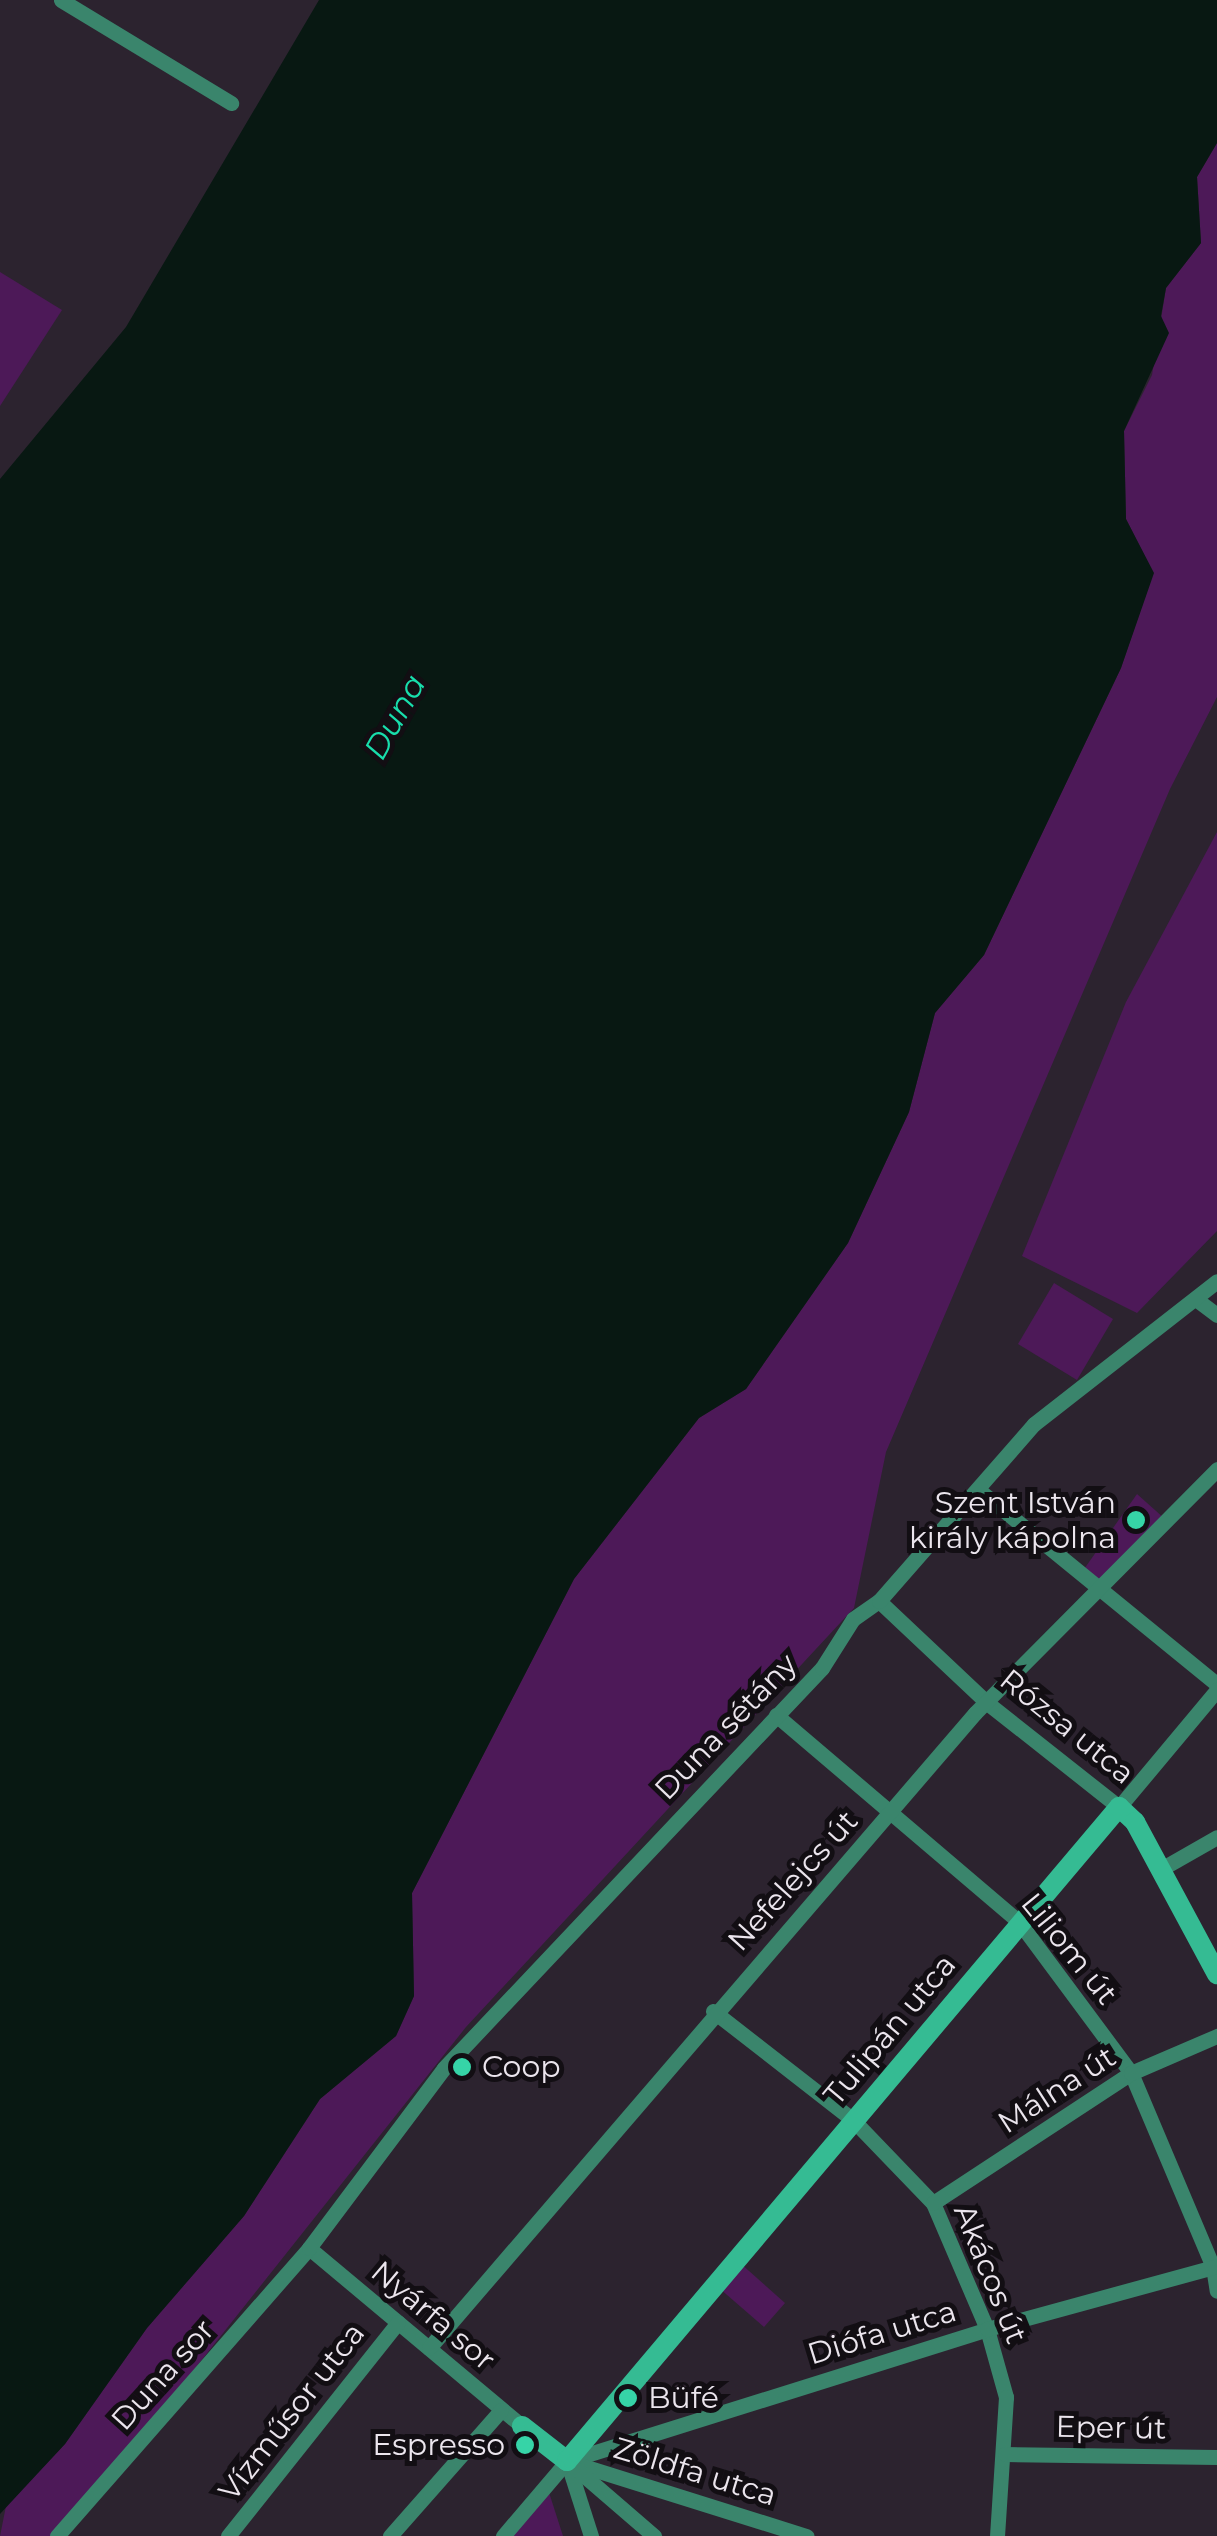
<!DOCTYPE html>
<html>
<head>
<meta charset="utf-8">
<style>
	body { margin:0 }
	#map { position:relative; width:1217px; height:2536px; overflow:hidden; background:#2c232f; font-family:Montserrat,sans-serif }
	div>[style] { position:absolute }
	.green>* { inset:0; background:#4d1958 }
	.water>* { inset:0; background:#081812 }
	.street>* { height:15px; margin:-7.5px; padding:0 7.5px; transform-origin:7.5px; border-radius:7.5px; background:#3a856c }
	.secondary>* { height:20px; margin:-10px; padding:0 10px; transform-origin:10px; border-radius:10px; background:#35bb93 }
	.dots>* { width:28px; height:28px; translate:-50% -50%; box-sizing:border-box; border:5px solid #120e13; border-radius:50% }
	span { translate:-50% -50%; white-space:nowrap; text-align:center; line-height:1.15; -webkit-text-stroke:10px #120e13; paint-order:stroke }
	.poi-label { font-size:30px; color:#ebe5ed }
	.right { translate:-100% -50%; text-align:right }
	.left { translate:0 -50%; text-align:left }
	.street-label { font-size:30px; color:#ebe5ed }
	.water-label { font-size:32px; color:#18deac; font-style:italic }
</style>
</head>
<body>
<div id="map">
	<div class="green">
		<div style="clip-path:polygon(1217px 143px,1217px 697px,1170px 789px,886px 1452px,854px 1608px,466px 2027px,62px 2536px,0 2536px,6px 2506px,65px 2444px,147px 2328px,244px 2216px,320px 2099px,396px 2036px,414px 1996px,412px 1893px,574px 1579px,699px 1418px,746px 1389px,848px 1243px,909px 1112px,935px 1013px,984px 955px,1121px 668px,1153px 573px,1126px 519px,1124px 431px,1152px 375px,1166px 288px,1201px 243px,1197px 177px)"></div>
		<div style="clip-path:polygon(0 272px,62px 310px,0 406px)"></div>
		<div style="clip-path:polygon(1217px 832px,1217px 1231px,1137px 1313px,1022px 1256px,1126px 1002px)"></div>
		<div style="clip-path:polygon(1054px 1283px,1113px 1319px,1077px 1380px,1018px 1344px)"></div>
		<div style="clip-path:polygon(1137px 1494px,1165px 1519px,1097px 1584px,1082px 1572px)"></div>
		<div style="clip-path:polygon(740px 2263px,785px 2303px,764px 2327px,719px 2288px)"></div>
		<div style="clip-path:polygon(545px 2480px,563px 2536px,500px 2536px)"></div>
	</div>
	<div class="water">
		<div style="clip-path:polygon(319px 0,1217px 0,1217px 143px,1197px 177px,1201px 243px,1166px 288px,1161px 316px,1169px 333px,1124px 431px,1126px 519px,1154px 573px,1121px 668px,984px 955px,935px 1013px,909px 1112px,848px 1243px,746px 1389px,699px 1418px,574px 1579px,412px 1893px,414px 1996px,396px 2036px,320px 2099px,244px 2216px,147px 2328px,65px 2444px,0 2514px,0 479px,126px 327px)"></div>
	</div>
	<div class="street">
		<div style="left:61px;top:0;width:199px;rotate:31.2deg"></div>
		<div style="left:1197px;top:1300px;width:25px;rotate:37deg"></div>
		<div style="left:980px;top:1491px;width:306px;rotate:39.2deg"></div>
		<div style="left:879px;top:1601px;width:147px;rotate:43.3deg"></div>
		<div style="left:986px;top:1702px;width:169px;rotate:38.3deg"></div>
		<div style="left:1119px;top:1807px;width:153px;rotate:-50.1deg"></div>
		<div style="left:776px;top:1715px;width:319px;rotate:40.4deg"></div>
		<div style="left:1019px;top:1922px;width:188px;rotate:53.4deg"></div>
		<div style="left:1131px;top:2073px;width:211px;rotate:67.1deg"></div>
		<div style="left:1213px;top:2267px;width:24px;rotate:81deg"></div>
		<div style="left:1161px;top:1869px;width:64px;rotate:-29.7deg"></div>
		<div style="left:713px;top:2011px;width:177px;rotate:37.9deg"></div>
		<div style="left:853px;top:2120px;width:115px;rotate:46.1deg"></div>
		<div style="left:933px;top:2203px;width:137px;rotate:66.8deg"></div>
		<div style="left:987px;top:2329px;width:71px;rotate:74.4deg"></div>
		<div style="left:1006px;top:2397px;width:139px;rotate:93.7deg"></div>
		<div style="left:933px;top:2203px;width:237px;rotate:-33.3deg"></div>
		<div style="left:1131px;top:2073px;width:94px;rotate:-23.3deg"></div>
		<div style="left:309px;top:2248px;width:278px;rotate:39.9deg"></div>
		<div style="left:429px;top:2348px;width:837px;rotate:-49.31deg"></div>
		<div style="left:975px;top:1713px;width:344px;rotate:-45.2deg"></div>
		<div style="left:1005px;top:2454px;width:212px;rotate:0.8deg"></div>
		<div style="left:567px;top:2461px;width:440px;rotate:-17.4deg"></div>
		<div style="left:987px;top:2329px;width:238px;rotate:-15.3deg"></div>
		<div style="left:567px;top:2461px;width:251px;rotate:17.4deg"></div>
		<div style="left:568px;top:2464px;width:76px;rotate:72.3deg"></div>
		<div style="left:574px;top:2467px;width:106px;rotate:40.8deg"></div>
		<div style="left:57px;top:2536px;width:383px;rotate:-48.8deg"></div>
		<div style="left:309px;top:2248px;width:225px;rotate:-53.1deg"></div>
		<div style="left:444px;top:2068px;width:550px;rotate:-46.62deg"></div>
		<div style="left:822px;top:1668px;width:58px;rotate:-57.7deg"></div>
		<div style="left:853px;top:1619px;width:32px;rotate:-35deg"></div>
		<div style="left:879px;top:1601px;width:235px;rotate:-48.8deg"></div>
		<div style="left:1034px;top:1424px;width:232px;rotate:-38deg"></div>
		<div style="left:228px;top:2536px;width:273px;rotate:-51.5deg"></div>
		<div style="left:390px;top:2536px;width:168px;rotate:-48.6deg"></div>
		<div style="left:503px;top:2536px;width:99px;rotate:-49.5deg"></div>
	</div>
	<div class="secondary">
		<div style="left:522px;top:2426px;width:57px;rotate:37.9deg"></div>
		<div style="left:567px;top:2461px;width:856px;rotate:-49.83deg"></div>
		<div style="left:1119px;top:1807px;width:22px;rotate:43deg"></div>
		<div style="left:1135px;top:1822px;width:173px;rotate:61.7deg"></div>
	</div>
	<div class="dots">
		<div style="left:1136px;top:1520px;background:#36d4a7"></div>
		<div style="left:462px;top:2067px;background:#36d4a7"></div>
		<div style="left:628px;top:2398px;background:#36d4a7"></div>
		<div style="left:525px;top:2445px;background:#36d4a7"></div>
	</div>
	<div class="poi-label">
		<span class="right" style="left:1116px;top:1520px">Szent István<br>király kápolna</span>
		<span class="left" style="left:482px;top:2067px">Coop</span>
		<span class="left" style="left:648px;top:2398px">Büfé</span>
		<span class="right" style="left:505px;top:2445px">Espresso</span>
	</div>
	<div class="street-label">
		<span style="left:726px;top:1727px;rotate:-46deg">Duna sétány</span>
		<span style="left:1067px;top:1727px;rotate:39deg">Rózsa utca</span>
		<span style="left:793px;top:1881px;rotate:-48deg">Nefelejcs út</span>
		<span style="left:1069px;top:1949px;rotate:51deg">Liliom út</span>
		<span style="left:890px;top:2030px;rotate:-50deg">Tulipán utca</span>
		<span style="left:1057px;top:2090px;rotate:-33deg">Málna út</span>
		<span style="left:990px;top:2274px;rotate:68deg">Akácos út</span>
		<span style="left:433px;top:2316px;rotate:40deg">Nyárfa sor</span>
		<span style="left:882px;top:2333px;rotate:-17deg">Diófa utca</span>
		<span style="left:163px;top:2375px;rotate:-48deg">Duna sor</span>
		<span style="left:292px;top:2412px;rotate:-52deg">Vízműsor utca</span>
		<span style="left:1111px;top:2428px;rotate:1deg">Eper út</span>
		<span style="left:695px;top:2472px;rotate:17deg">Zöldfa utca</span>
	</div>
	<div class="water-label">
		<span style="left:395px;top:717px;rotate:-61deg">Duna</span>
	</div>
</div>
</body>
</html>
